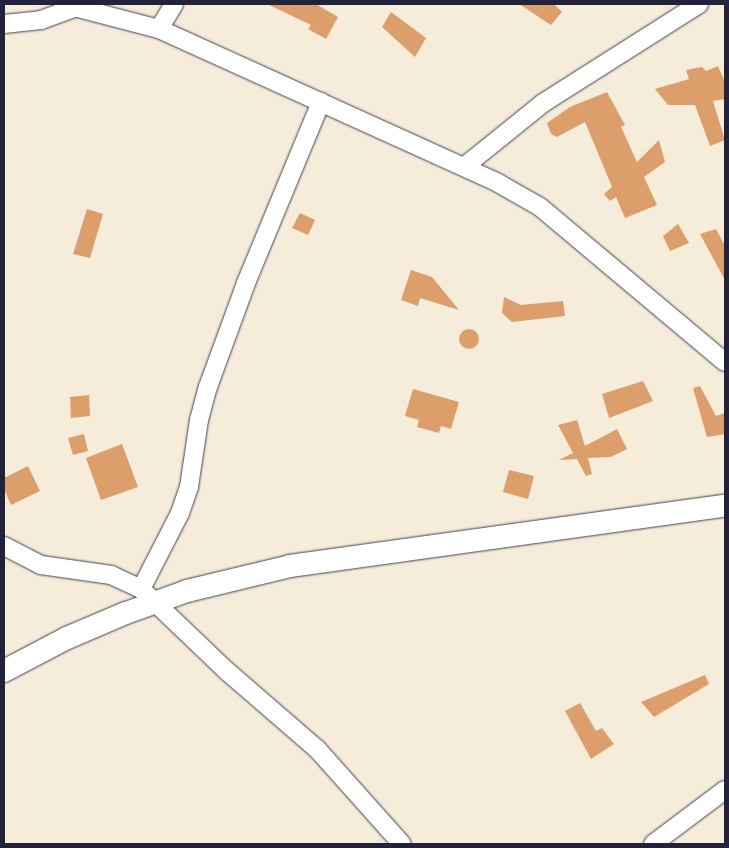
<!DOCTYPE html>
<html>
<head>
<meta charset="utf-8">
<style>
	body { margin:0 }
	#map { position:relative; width:729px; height:848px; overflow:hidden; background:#f5ecd9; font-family:Itim,sans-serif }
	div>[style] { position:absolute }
	.building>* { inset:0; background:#dc9f6b }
	.round { border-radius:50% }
	.roads { filter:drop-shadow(0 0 1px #424053) drop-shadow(0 0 1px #424053) }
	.minor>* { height:18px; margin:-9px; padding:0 9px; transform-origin:9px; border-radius:9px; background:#fff }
	.tertiary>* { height:22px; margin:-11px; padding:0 11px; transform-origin:11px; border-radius:11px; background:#fff }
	span { translate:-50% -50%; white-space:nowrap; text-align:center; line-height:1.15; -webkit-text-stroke:4px #fdfcf7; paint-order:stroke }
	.frame { position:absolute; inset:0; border:5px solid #22223b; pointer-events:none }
</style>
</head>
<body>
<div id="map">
	<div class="building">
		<div style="clip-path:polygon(267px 4px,316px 4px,338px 17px,326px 39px,308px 29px,311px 25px)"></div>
		<div style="clip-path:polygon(519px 4px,554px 4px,562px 12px,551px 25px)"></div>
		<div style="clip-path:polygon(391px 12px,426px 38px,415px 57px,382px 27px)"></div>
		<div style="clip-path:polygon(718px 66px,725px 82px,725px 99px,713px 101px,725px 140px,710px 146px,695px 105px,668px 105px,655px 89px,689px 79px,686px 70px,702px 67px,706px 71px)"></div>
		<div style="clip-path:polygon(607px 92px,625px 125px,621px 127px,637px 162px,659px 140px,665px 162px,644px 177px,657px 205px,625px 218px,616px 197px,610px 201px,604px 194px,612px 187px,585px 122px,557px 137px,551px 134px,547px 123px,570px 107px)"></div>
		<div style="clip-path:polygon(87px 209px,103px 214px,90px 258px,73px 254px)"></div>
		<div style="clip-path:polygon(300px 213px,315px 220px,308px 235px,292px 228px)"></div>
		<div style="clip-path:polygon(678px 224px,689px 243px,670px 251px,663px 236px)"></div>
		<div style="clip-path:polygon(716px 229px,725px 246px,725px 280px,700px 234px)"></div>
		<div style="clip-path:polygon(411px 270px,432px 277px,459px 310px,420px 298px,418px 306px,401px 300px)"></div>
		<div style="clip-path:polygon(504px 297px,521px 305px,563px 301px,565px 316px,512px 322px,502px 313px)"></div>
		<div class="round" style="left:459px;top:329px;width:20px;height:20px"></div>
		<div style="clip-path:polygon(643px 381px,653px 401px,609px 418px,602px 394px)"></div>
		<div style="clip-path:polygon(700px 386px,716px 416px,725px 413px,725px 434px,707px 437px,693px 388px)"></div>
		<div style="clip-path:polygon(413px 389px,459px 402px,451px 429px,441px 426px,439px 433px,417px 427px,419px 420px,405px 416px)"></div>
		<div style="clip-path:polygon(89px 395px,90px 416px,71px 418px,70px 397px)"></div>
		<div style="clip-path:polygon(577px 420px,585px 446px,617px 429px,627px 449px,611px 457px,588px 458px,592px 474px,586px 476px,577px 459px,559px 460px,573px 453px,558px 425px)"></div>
		<div style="clip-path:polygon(84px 434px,88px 451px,73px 455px,68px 438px)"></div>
		<div style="clip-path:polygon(122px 444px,138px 487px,101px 500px,86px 458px)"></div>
		<div style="clip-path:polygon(28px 466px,40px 491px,11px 505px,4px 489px,4px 478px)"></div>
		<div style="clip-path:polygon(509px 470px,534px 476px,528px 499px,503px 492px)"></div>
		<div style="clip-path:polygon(705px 675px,709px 684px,654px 717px,641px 702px)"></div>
		<div style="clip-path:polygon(580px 703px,596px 731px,602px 728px,614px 744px,591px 759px,565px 711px)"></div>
	</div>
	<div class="roads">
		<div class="minor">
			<div style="left:63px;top:4px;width:99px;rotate:14.6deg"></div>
			<div style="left:159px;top:29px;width:372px;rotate:24.4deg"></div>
			<div style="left:498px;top:183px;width:48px;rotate:29.7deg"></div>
			<div style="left:540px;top:207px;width:241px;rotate:40deg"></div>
			<div style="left:4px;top:24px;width:37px;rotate:-6deg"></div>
			<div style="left:41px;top:20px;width:35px;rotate:-20deg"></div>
			<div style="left:159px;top:29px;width:29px;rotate:-59deg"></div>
			<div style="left:465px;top:166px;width:100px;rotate:-38.9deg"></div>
			<div style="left:543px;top:103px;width:185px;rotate:-32.4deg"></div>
			<div style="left:4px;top:546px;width:42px;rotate:27.2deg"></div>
			<div style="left:41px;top:565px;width:71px;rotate:8.1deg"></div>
			<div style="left:111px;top:575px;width:33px;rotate:25deg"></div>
			<div style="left:141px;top:589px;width:120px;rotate:43.7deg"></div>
			<div style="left:228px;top:672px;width:118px;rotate:40.9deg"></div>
			<div style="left:317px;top:749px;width:127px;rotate:48.2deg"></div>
			<div style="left:141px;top:589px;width:85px;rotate:-62.8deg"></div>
			<div style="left:180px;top:513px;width:28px;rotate:-71deg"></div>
			<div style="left:189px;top:487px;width:68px;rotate:-81.5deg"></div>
			<div style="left:199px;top:420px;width:34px;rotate:-75deg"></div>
			<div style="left:208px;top:387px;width:111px;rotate:-69.9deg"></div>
			<div style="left:246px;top:283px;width:196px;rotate:-67.5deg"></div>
			<div style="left:653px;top:844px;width:90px;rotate:-36.9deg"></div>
		</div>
		<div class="tertiary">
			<div style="left:4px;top:671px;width:71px;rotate:-27.6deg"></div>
			<div style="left:67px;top:638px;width:64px;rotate:-23deg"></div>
			<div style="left:126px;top:613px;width:65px;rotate:-19.8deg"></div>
			<div style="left:187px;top:591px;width:106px;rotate:-13.6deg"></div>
			<div style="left:290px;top:566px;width:439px;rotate:-7.9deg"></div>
		</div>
	</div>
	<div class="frame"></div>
</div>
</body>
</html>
